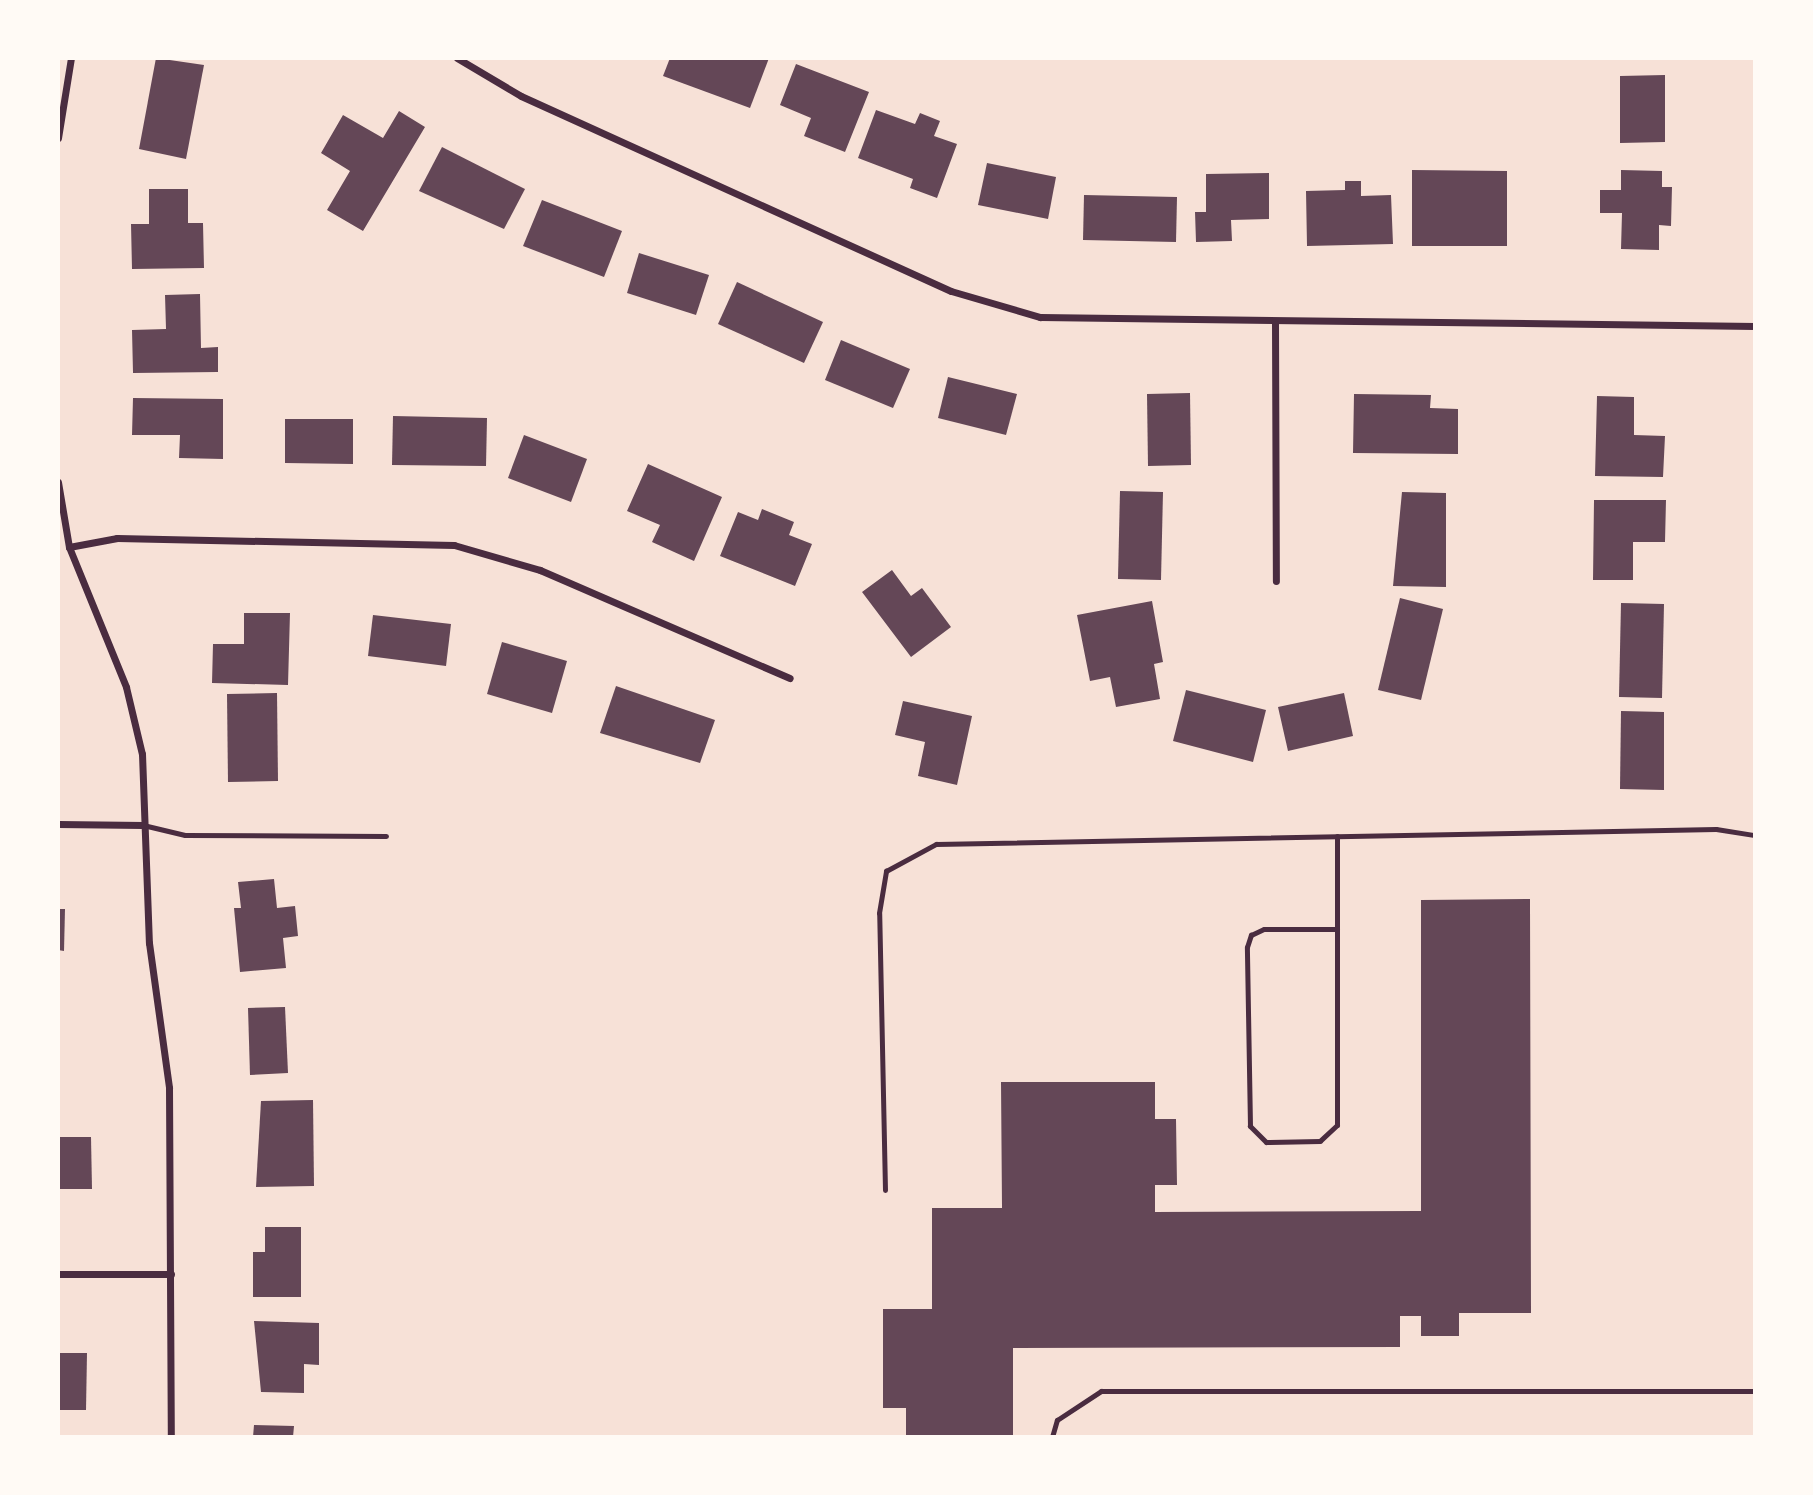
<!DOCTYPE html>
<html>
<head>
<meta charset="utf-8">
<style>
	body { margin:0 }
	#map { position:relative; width:1813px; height:1495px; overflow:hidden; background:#f7e1d7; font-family:"Fira Sans",sans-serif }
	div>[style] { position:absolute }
	.building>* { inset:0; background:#644757 }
	.service>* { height:5px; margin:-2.5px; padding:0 2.5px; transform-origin:2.5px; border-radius:2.5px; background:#4a2c40 }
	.minor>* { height:7px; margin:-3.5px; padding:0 3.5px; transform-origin:3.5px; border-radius:3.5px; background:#4a2c40 }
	span { translate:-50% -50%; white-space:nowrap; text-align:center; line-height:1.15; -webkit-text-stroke:6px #fffaf5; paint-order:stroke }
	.frame { position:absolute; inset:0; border:60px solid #fffaf5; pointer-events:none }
</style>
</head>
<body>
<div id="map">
	<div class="building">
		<div style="clip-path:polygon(156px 58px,204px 65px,186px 159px,139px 149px)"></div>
		<div style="clip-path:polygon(670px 58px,769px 58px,750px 108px,663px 76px)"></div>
		<div style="clip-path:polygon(796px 64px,869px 92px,845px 152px,804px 136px,811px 118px,780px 105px)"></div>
		<div style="clip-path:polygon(1665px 75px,1665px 142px,1620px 143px,1620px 76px)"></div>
		<div style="clip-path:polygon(876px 110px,915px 124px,920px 113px,940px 121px,934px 136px,957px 144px,937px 198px,910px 188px,913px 179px,858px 158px)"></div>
		<div style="clip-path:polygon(399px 111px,425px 127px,363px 231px,327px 210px,350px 171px,321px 153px,343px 115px,383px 138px)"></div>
		<div style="clip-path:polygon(442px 147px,525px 189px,504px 229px,419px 191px)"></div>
		<div style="clip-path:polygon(987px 163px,1056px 177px,1048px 219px,978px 205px)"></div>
		<div style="clip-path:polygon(1412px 170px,1507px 171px,1507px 246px,1412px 246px)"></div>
		<div style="clip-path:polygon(1621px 170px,1662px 171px,1662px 187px,1672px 187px,1671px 226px,1659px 225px,1659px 250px,1621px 249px,1622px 213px,1600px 213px,1600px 190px,1621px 190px)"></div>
		<div style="clip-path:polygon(1269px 173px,1269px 219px,1231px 220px,1232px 241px,1196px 242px,1195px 212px,1206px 212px,1206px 174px)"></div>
		<div style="clip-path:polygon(1345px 181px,1361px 181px,1361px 196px,1391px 195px,1393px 244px,1307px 246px,1306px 191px,1345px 190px)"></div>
		<div style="clip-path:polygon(149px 189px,188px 189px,188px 223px,203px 223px,204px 268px,132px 269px,131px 224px,149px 224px)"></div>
		<div style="clip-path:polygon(1084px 195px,1177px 197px,1176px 242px,1083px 240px)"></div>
		<div style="clip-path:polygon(542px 200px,622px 231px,604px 277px,523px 246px)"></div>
		<div style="clip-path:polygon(639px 253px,709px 275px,696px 315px,627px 293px)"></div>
		<div style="clip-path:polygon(737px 282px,823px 322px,804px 363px,718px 324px)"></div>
		<div style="clip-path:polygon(200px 294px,201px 348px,218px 347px,218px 372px,133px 373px,132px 330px,166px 329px,165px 295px)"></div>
		<div style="clip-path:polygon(841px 340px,910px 369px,893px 408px,825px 380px)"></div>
		<div style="clip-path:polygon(948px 377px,1017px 394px,1006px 435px,938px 418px)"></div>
		<div style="clip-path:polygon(1190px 393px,1191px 465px,1148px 466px,1147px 394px)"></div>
		<div style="clip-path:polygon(1354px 394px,1431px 395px,1430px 408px,1458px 409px,1458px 454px,1353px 453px)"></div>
		<div style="clip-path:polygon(1597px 396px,1634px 397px,1634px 435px,1665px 436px,1663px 477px,1595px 476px)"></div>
		<div style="clip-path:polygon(133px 398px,223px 399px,223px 459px,179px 458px,180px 435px,132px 435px)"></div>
		<div style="clip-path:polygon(393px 416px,487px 418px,486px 466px,392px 465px)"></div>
		<div style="clip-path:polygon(285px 419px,353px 419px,353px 464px,285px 463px)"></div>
		<div style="clip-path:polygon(524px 435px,587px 459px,571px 502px,508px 478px)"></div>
		<div style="clip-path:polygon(648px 464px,722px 497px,694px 561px,652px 542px,660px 525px,627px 511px)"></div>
		<div style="clip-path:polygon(1120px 491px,1163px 492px,1161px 580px,1118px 579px)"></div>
		<div style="clip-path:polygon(1402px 492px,1446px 493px,1446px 587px,1393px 586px)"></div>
		<div style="clip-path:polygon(1594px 500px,1666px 500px,1665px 542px,1633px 542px,1633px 580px,1593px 580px)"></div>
		<div style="clip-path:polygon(762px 509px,794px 522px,789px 535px,812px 544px,795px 586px,720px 556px,738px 512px,758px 520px)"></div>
		<div style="clip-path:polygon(892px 570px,911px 596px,922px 588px,951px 627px,911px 657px,862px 592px)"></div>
		<div style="clip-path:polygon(1400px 598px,1443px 609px,1421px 700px,1378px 690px)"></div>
		<div style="clip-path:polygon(1152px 601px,1163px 662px,1154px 664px,1160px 699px,1116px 707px,1110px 677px,1090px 681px,1077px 615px)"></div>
		<div style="clip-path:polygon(1621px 603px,1664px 604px,1662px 698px,1619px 697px)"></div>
		<div style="clip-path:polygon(244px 613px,290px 613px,288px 685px,212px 683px,213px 644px,244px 644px)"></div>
		<div style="clip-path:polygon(373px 615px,451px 624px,446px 666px,368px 656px)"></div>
		<div style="clip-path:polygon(502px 642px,567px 661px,552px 713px,487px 694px)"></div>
		<div style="clip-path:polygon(616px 686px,715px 720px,700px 763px,600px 733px)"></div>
		<div style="clip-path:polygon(1186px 690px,1266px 710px,1253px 762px,1173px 741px)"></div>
		<div style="clip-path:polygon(277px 693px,278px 781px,228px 782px,227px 694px)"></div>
		<div style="clip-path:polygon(1344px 693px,1353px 736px,1288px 751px,1278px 707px)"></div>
		<div style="clip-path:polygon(903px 701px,972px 716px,957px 785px,918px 776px,925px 742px,895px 735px)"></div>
		<div style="clip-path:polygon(1621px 711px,1664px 712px,1664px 790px,1620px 789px)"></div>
		<div style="clip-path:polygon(274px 879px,277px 908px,295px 906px,298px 936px,283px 938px,286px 968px,240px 972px,234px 908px,241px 908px,238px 882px)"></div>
		<div style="clip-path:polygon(1530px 899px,1531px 1313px,1459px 1313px,1459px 1336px,1421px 1336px,1421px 1316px,1400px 1316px,1400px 1347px,1013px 1348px,1013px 1437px,906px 1437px,906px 1408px,883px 1408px,883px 1309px,932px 1309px,932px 1208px,1002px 1208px,1001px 1082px,1155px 1082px,1155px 1119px,1176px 1119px,1177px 1185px,1155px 1185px,1155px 1212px,1421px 1211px,1421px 900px)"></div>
		<div style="clip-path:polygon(58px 909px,65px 909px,64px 951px,58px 950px)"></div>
		<div style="clip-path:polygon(285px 1007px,288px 1073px,250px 1075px,248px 1008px)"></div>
		<div style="clip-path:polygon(313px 1100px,314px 1186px,256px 1187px,261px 1101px)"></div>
		<div style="clip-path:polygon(58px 1137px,91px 1137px,92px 1189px,58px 1189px)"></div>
		<div style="clip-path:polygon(265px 1227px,301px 1227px,301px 1297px,253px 1297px,253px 1252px,265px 1252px)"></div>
		<div style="clip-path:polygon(254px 1321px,319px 1323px,319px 1365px,304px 1364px,304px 1393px,261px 1392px)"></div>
		<div style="clip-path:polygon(58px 1353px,87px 1353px,86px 1410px,58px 1410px)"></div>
		<div style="clip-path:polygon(254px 1425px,294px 1426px,293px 1437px,253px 1437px)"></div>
	</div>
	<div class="service">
		<div style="left:143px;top:825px;width:43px;rotate:13.4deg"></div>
		<div style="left:185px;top:835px;width:201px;rotate:0.3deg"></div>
		<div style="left:1337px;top:836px;width:289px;rotate:90deg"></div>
		<div style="left:1337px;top:1125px;width:23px;rotate:137deg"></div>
		<div style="left:1320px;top:1141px;width:54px;rotate:178.9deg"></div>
		<div style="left:1266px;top:1142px;width:23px;rotate:-135deg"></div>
		<div style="left:1250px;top:1126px;width:179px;rotate:-91deg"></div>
		<div style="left:1247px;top:947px;width:13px;rotate:-72deg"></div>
		<div style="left:1251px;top:935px;width:14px;rotate:-25deg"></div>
		<div style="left:1264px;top:929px;width:73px"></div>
		<div style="left:885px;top:1190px;width:277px;rotate:-91.2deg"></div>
		<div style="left:879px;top:913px;width:43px;rotate:-80.5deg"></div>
		<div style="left:886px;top:871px;width:57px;rotate:-28.4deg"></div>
		<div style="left:936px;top:844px;width:780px;rotate:-1.1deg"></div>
		<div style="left:1716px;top:829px;width:39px;rotate:9deg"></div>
		<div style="left:1052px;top:1437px;width:18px;rotate:-74deg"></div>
		<div style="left:1057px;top:1420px;width:53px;rotate:-33.4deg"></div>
		<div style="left:1101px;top:1391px;width:654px"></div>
	</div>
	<div class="minor">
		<div style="left:457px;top:58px;width:74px;rotate:30.7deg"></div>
		<div style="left:521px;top:96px;width:472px;rotate:24.4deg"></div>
		<div style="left:951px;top:291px;width:93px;rotate:16.3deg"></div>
		<div style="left:1040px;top:317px;width:715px;rotate:0.72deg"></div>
		<div style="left:58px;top:138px;width:81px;rotate:-80.8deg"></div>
		<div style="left:1275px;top:324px;width:257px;rotate:89.8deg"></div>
		<div style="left:58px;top:482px;width:66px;rotate:80.4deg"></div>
		<div style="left:69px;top:547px;width:151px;rotate:67.8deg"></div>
		<div style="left:126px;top:687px;width:69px;rotate:76.6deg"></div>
		<div style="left:142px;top:754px;width:189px;rotate:87.9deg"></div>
		<div style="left:149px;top:943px;width:146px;rotate:82.1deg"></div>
		<div style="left:169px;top:1088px;width:349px;rotate:89.7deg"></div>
		<div style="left:69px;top:547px;width:49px;rotate:-10.6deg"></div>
		<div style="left:117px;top:538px;width:337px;rotate:1.2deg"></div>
		<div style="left:454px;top:545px;width:90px;rotate:16.2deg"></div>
		<div style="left:540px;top:570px;width:272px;rotate:23.4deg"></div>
		<div style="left:58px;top:824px;width:85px;rotate:0.7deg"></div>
		<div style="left:58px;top:1274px;width:113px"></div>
	</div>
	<div class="frame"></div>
</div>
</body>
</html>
